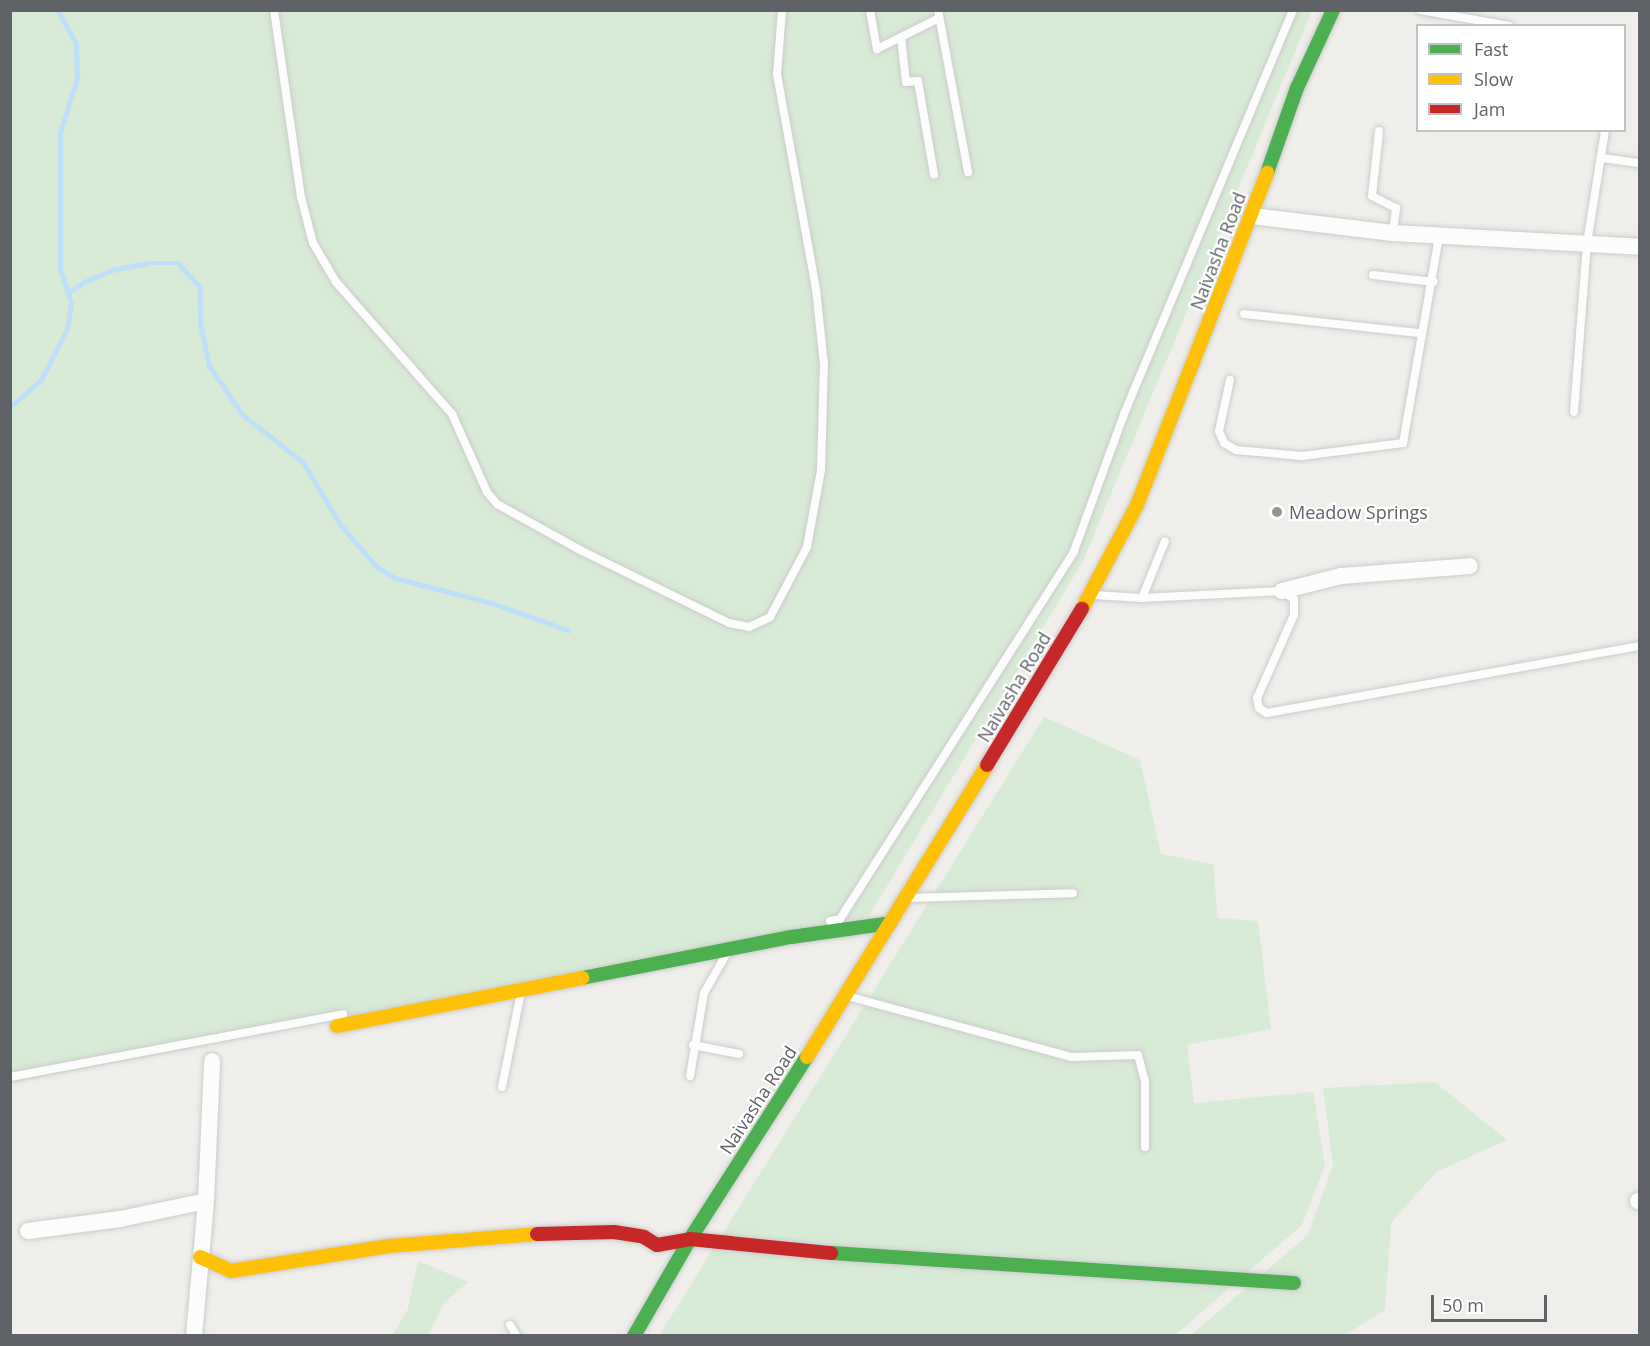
<!DOCTYPE html>
<html>
<head>
<meta charset="utf-8">
<style>
	body { margin:0 }
	#map { position:relative; width:1650px; height:1346px; overflow:hidden; background:#efeeea; font-family:"Open Sans",sans-serif }
	div>[style] { position:absolute }
	.green>* { inset:0; background:#d8ebd6 }
	.stream>* { height:4.5px; margin:-2.25px; padding:0 2.25px; transform-origin:2.25px; border-radius:2.25px; background:#bfe0f9 }
	.roads { filter:drop-shadow(0 0 2px #cbcccc) drop-shadow(0 0 2px #cbcccc) }
	.lane>* { height:8px; margin:-4px; padding:0 4px; transform-origin:4px; border-radius:4px; background:#fdfcfc }
	.street>* { height:16px; margin:-8px; padding:0 8px; transform-origin:8px; border-radius:8px; background:#fdfcfc }
	.fast>* { height:14px; margin:-7px; padding:0 7px; transform-origin:7px; border-radius:7px; background:#4caf50 }
	.slow>* { height:14px; margin:-7px; padding:0 7px; transform-origin:7px; border-radius:7px; background:#ffc107 }
	.jam>* { height:14px; margin:-7px; padding:0 7px; transform-origin:7px; border-radius:7px; background:#c62828 }
	.dots>* { width:16px; height:16px; translate:-50% -50%; box-sizing:border-box; border:3px solid #fff; border-radius:50% }
	span { translate:-50% -50%; white-space:nowrap; text-align:center; line-height:1.15; -webkit-text-stroke:4.5px #fff; paint-order:stroke }
	.street-label { font-size:18px; color:#5f6368 }
	.poi-label { font-size:18px; color:#5f6368 }
	.left { translate:0 -50%; text-align:left }
	.frame { position:absolute; inset:0; border:12px solid #5f6368; pointer-events:none }
	.legend { position:absolute; left:1416px; top:24px; width:210px; height:108px; box-sizing:border-box; background:#fff; border:2px solid #bfc1c3; margin:0; padding:8px 10px; list-style:none; font-size:18px; color:#5f6368 }
	.legend li { display:flex; align-items:center; gap:12px; height:30px }
	.legend b { width:30px; border:2px solid #bfc1c3 }
	.scale { position:absolute; left:1431px; top:1295px; width:116px; height:27px; box-sizing:border-box; border:3px solid #5f6368; border-top:0; padding-left:8px; font-size:18px; line-height:21px; white-space:nowrap; color:#5f6368; -webkit-text-stroke:4px #fff; paint-order:stroke }
</style>
</head>
<body>
<div id="map">
	<div class="green">
		<div style="clip-path:polygon(10px 11px,1312px 11px,1083px 561px,869px 916px,11px 1083px)"></div>
		<div style="clip-path:polygon(1044px 717px,1140px 760px,1161px 854px,1213px 864px,1218px 918px,1258px 921px,1271px 1029px,1187px 1045px,1194px 1103px,1313px 1092px,1325px 1165px,1302px 1225px,1175px 1335px,659px 1336px)"></div>
		<div style="clip-path:polygon(1435px 1082px,1507px 1140px,1436px 1172px,1391px 1223px,1385px 1310px,1345px 1335px,1190px 1336px,1308px 1235px,1333px 1165px,1323px 1088px)"></div>
		<div style="clip-path:polygon(418px 1261px,468px 1282px,444px 1303px,428px 1335px,393px 1335px,408px 1309px)"></div>
	</div>
	<div class="stream">
		<div style="left:68px;top:293px;width:19px;rotate:-35deg"></div>
		<div style="left:84px;top:282px;width:30px;rotate:-23deg"></div>
		<div style="left:112px;top:270px;width:36px;rotate:-11deg"></div>
		<div style="left:147px;top:263px;width:31px"></div>
		<div style="left:178px;top:263px;width:33px;rotate:47deg"></div>
		<div style="left:200px;top:287px;width:39px;rotate:89deg"></div>
		<div style="left:201px;top:326px;width:40px;rotate:78deg"></div>
		<div style="left:209px;top:365px;width:59px;rotate:56deg"></div>
		<div style="left:242px;top:414px;width:79px;rotate:38.3deg"></div>
		<div style="left:304px;top:463px;width:72px;rotate:59.2deg"></div>
		<div style="left:341px;top:525px;width:55px;rotate:49.4deg"></div>
		<div style="left:377px;top:567px;width:21px;rotate:31deg"></div>
		<div style="left:395px;top:578px;width:100px;rotate:14.5deg"></div>
		<div style="left:492px;top:603px;width:81px;rotate:19.6deg"></div>
		<div style="left:10px;top:407px;width:41px;rotate:-41.1deg"></div>
		<div style="left:41px;top:380px;width:57px;rotate:-63deg"></div>
		<div style="left:67px;top:329px;width:26px;rotate:-81deg"></div>
		<div style="left:71px;top:303px;width:35px;rotate:-108deg"></div>
		<div style="left:60px;top:270px;width:137px;rotate:-90deg"></div>
		<div style="left:60px;top:133px;width:58px;rotate:-72.8deg"></div>
		<div style="left:77px;top:78px;width:34px;rotate:-92deg"></div>
		<div style="left:76px;top:44px;width:39px;rotate:-119deg"></div>
	</div>
	<div class="roads">
		<div class="lane">
			<div style="left:274px;top:10px;width:189px;rotate:81.8deg"></div>
			<div style="left:301px;top:197px;width:48px;rotate:75.4deg"></div>
			<div style="left:313px;top:243px;width:45px;rotate:59.5deg"></div>
			<div style="left:336px;top:282px;width:176px;rotate:48.7deg"></div>
			<div style="left:452px;top:414px;width:85px;rotate:65.8deg"></div>
			<div style="left:487px;top:492px;width:16px;rotate:50deg"></div>
			<div style="left:497px;top:504px;width:95px;rotate:29deg"></div>
			<div style="left:580px;top:550px;width:166px;rotate:26.1deg"></div>
			<div style="left:729px;top:623px;width:20px;rotate:11deg"></div>
			<div style="left:749px;top:627px;width:23px;rotate:-25deg"></div>
			<div style="left:770px;top:617px;width:79px;rotate:-62.1deg"></div>
			<div style="left:807px;top:547px;width:78px;rotate:-79.7deg"></div>
			<div style="left:821px;top:470px;width:105px;rotate:-88.4deg"></div>
			<div style="left:824px;top:365px;width:76px;rotate:-96deg"></div>
			<div style="left:816px;top:289px;width:218px;rotate:-100.3deg"></div>
			<div style="left:777px;top:75px;width:65px;rotate:-85.6deg"></div>
			<div style="left:870px;top:10px;width:40px;rotate:80deg"></div>
			<div style="left:877px;top:49px;width:69px;rotate:-26.6deg"></div>
			<div style="left:938px;top:10px;width:165px;rotate:79.5deg"></div>
			<div style="left:1420px;top:10px;width:91px;rotate:10.1deg"></div>
			<div style="left:901px;top:37px;width:45px;rotate:83.7deg"></div>
			<div style="left:906px;top:82px;width:12px;rotate:-5deg"></div>
			<div style="left:918px;top:81px;width:95px;rotate:80.3deg"></div>
			<div style="left:1379px;top:131px;width:65px;rotate:96.1deg"></div>
			<div style="left:1372px;top:196px;width:27px;rotate:27deg"></div>
			<div style="left:1396px;top:208px;width:25px;rotate:97deg"></div>
			<div style="left:1603px;top:158px;width:37px;rotate:8deg"></div>
			<div style="left:1373px;top:275px;width:61px;rotate:6.5deg"></div>
			<div style="left:1244px;top:314px;width:176px;rotate:6.2deg"></div>
			<div style="left:1230px;top:380px;width:52px;rotate:102.2deg"></div>
			<div style="left:1219px;top:431px;width:13px;rotate:67deg"></div>
			<div style="left:1224px;top:443px;width:14px;rotate:30deg"></div>
			<div style="left:1236px;top:450px;width:66px;rotate:5.2deg"></div>
			<div style="left:1302px;top:456px;width:102px;rotate:-7.3deg"></div>
			<div style="left:1403px;top:443px;width:209px;rotate:-80.1deg"></div>
			<div style="left:1574px;top:412px;width:169px;rotate:-85.6deg"></div>
			<div style="left:1587px;top:243px;width:114px;rotate:-80.9deg"></div>
			<div style="left:1094px;top:595px;width:48px;rotate:3.6deg"></div>
			<div style="left:1142px;top:598px;width:140px;rotate:-2.9deg"></div>
			<div style="left:1282px;top:591px;width:14px;rotate:34deg"></div>
			<div style="left:1294px;top:599px;width:16px;rotate:90deg"></div>
			<div style="left:1294px;top:615px;width:91px;rotate:114deg"></div>
			<div style="left:1257px;top:698px;width:10px;rotate:79deg"></div>
			<div style="left:1259px;top:708px;width:9px;rotate:32deg"></div>
			<div style="left:1267px;top:713px;width:379px;rotate:-10.2deg"></div>
			<div style="left:1142px;top:598px;width:61px;rotate:-68deg"></div>
			<div style="left:909px;top:898px;width:164px;rotate:-1.7deg"></div>
			<div style="left:830px;top:921px;width:10px;rotate:-11deg"></div>
			<div style="left:840px;top:919px;width:436px;rotate:-57.5deg"></div>
			<div style="left:1074px;top:551px;width:146px;rotate:-69.9deg"></div>
			<div style="left:1124px;top:414px;width:438px;rotate:-67.3deg"></div>
			<div style="left:847px;top:996px;width:233px;rotate:15.2deg"></div>
			<div style="left:1072px;top:1057px;width:66px;rotate:-1.7deg"></div>
			<div style="left:1138px;top:1055px;width:27px;rotate:75deg"></div>
			<div style="left:1145px;top:1081px;width:66px;rotate:90deg"></div>
			<div style="left:693px;top:1045px;width:47px;rotate:11.1deg"></div>
			<div style="left:690px;top:1076px;width:84px;rotate:-80.4deg"></div>
			<div style="left:704px;top:993px;width:46px;rotate:-60.1deg"></div>
			<div style="left:10px;top:1077px;width:339px;rotate:-10.7deg"></div>
			<div style="left:502px;top:1087px;width:97px;rotate:-78.7deg"></div>
			<div style="left:510px;top:1325px;width:13px;rotate:58deg"></div>
		</div>
		<div class="street">
			<div style="left:1252px;top:216px;width:142px;rotate:6.9deg"></div>
			<div style="left:1393px;top:233px;width:247px;rotate:3.2deg"></div>
			<div style="left:1282px;top:591px;width:61px;rotate:-14.3deg"></div>
			<div style="left:1341px;top:576px;width:129px;rotate:-4.4deg"></div>
			<div style="left:1638px;top:1201px;width:2px"></div>
			<div style="left:28px;top:1231px;width:93px;rotate:-7.4deg"></div>
			<div style="left:120px;top:1219px;width:88px;rotate:-11.8deg"></div>
			<div style="left:194px;top:1336px;width:136px;rotate:-84.9deg"></div>
			<div style="left:206px;top:1201px;width:140px;rotate:-87.5deg"></div>
		</div>
		<div class="fast">
			<div style="left:1267px;top:173px;width:90px;rotate:-70.6deg"></div>
			<div style="left:1297px;top:88px;width:86px;rotate:-65.2deg"></div>
			<div style="left:582px;top:978px;width:213px;rotate:-11.1deg"></div>
			<div style="left:791px;top:937px;width:100px;rotate:-8deg"></div>
			<div style="left:831px;top:1253px;width:464px;rotate:3.7deg"></div>
			<div style="left:634px;top:1336px;width:112px;rotate:-60deg"></div>
			<div style="left:690px;top:1239px;width:216px;rotate:-57.3deg"></div>
		</div>
		<div class="slow">
			<div style="left:1082px;top:609px;width:118px;rotate:-62.1deg"></div>
			<div style="left:1137px;top:505px;width:357px;rotate:-68.6deg"></div>
			<div style="left:337px;top:1026px;width:250px;rotate:-11.1deg"></div>
			<div style="left:807px;top:1057px;width:343px;rotate:-58.3deg"></div>
			<div style="left:200px;top:1257px;width:34px;rotate:24deg"></div>
			<div style="left:231px;top:1271px;width:160px;rotate:-9deg"></div>
			<div style="left:389px;top:1246px;width:148px;rotate:-4.6deg"></div>
		</div>
		<div class="jam">
			<div style="left:987px;top:765px;width:183px;rotate:-58.7deg"></div>
			<div style="left:537px;top:1234px;width:77px;rotate:-1.5deg"></div>
			<div style="left:614px;top:1232px;width:30px;rotate:9deg"></div>
			<div style="left:644px;top:1237px;width:15px;rotate:32deg"></div>
			<div style="left:657px;top:1245px;width:34px;rotate:-10deg"></div>
			<div style="left:690px;top:1239px;width:142px;rotate:5.7deg"></div>
		</div>
	</div>
	<div class="dots">
		<div style="left:1277px;top:512px;background:#919496"></div>
	</div>
	<div class="street-label">
		<span style="left:1218px;top:251px;rotate:-69deg">Naivasha Road</span>
		<span style="left:1014px;top:687px;rotate:-59deg">Naivasha Road</span>
		<span style="left:758px;top:1100px;rotate:-57deg">Naivasha Road</span>
	</div>
	<div class="poi-label">
		<span class="left" style="left:1289px;top:512px">Meadow Springs</span>
	</div>
	<div class="frame"></div>
	<ul class="legend">
	<li><b style="height:8px;background:#4caf50"></b>Fast</li>
	<li><b style="height:8px;background:#ffc107"></b>Slow</li>
	<li><b style="height:8px;background:#c62828"></b>Jam</li>
	</ul>
	<div class="scale">50 m</div>
</div>
</body>
</html>
